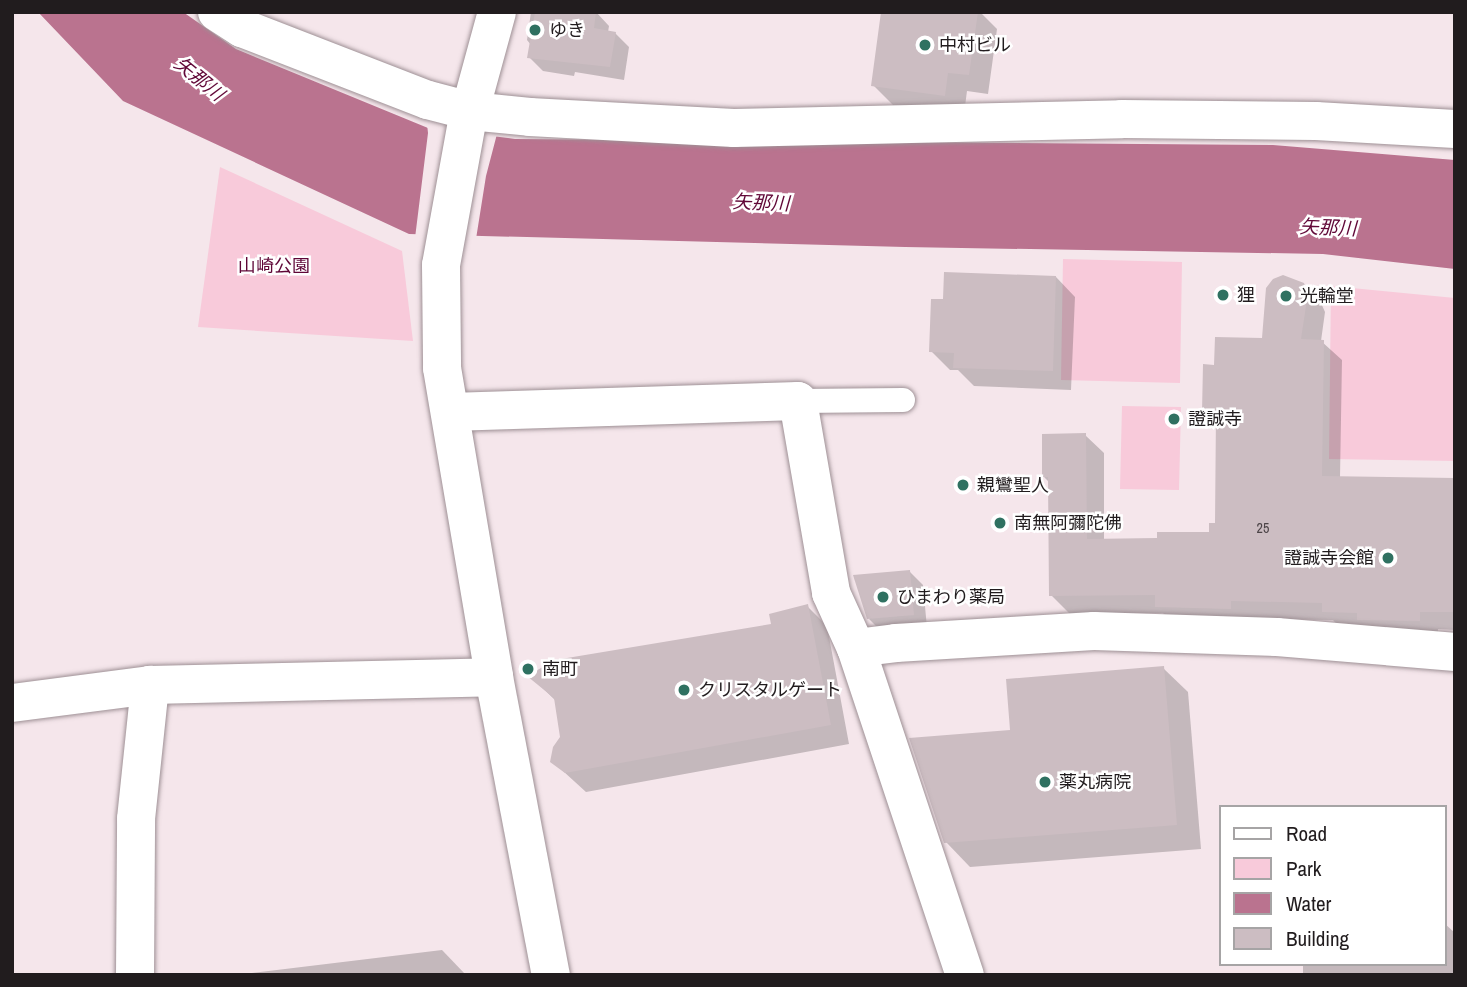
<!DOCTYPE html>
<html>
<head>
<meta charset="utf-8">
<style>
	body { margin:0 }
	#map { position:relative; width:1467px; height:987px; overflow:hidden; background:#f5e6eb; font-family:"Archivo Narrow","Noto Sans JP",sans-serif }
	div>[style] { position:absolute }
	.green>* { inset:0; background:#f8cada }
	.water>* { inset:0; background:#ba738f }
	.pier>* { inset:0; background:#f5e6eb }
	.shadow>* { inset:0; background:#0003 }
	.building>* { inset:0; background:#ccbdc2 }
	.roads { filter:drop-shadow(0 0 2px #9e9095) drop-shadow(0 0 2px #9e9095) }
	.service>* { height:24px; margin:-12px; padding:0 12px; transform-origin:12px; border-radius:12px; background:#fff }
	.minor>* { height:38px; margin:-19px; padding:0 19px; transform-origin:19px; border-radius:19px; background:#fff }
	.tertiary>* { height:38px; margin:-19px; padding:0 19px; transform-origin:19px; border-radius:19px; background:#fff }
	.dots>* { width:19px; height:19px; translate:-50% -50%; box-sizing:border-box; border:4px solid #fff; border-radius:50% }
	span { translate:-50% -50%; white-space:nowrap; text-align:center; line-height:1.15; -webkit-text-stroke:5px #fff; paint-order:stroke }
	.number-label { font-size:14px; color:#4c4447 }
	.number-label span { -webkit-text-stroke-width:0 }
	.poi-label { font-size:18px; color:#211c1e }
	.left { translate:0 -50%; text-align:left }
	.right { translate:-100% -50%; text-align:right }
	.park-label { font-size:18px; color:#5f0637 }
	.water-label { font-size:19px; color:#610838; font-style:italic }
	.frame { position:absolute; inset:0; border:14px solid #211c1e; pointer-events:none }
	.legend { position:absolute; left:1219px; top:805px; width:228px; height:161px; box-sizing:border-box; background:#fff; border:2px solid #a6a4a5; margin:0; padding:9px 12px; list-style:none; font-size:21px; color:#211c1e }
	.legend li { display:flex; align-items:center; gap:14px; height:35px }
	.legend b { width:35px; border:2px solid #a6a4a5 }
</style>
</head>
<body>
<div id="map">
	<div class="green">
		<div style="clip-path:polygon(220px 167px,402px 251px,413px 341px,198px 327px)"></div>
		<div style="clip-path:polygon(1063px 259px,1182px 262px,1180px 383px,1061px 380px)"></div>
		<div style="clip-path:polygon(1331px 286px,1455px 298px,1455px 461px,1329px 459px)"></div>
		<div style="clip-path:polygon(1122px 406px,1181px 407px,1179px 490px,1120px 489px)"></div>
	</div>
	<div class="water">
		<div style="clip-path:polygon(38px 12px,183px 12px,236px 49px,428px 128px,515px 139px,1273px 145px,1455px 160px,1455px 269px,1323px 254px,905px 247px,409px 234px,123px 101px)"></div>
	</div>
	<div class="pier">
		<div style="clip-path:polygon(427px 124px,497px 134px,486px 176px,476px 239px,415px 238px,428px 133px)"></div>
	</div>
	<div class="shadow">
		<div style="clip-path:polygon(531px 12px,596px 12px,609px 26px,608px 32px,615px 33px,629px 47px,624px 80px,575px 72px,574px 76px,543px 71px,529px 57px,531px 45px,527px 40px)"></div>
		<div style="clip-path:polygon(883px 12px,980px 12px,997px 29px,988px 94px,967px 91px,964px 114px,893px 105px,873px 85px)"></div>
		<div style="clip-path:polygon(1056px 277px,1075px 297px,1071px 390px,974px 386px,958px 370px,950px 370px,931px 351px)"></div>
		<div style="clip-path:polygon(1284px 277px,1302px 284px,1321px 303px,1325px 312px,1321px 341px,1342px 360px,1340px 478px,1455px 480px,1455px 630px,1438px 629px,1438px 638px,1342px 630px,1333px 620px,1249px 619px,1175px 625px,1163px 613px,1070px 614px,1051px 595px,1050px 483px,1044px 477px,1085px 435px,1104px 453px,1104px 540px,1158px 540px,1211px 534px,1217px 525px,1218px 425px,1204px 411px,1216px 366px,1263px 340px)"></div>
		<div style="clip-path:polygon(909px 571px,923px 585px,927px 628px,882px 632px,869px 619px)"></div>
		<div style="clip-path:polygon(807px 606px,827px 626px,849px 744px,586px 792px,552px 761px,562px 738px,556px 701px,530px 676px,773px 625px)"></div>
		<div style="clip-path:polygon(1163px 668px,1188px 692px,1201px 849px,970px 867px,946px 842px,1012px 732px)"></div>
		<div style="clip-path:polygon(1444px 923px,1455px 933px,1455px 975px,1303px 975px,1303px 964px,1444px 964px)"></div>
		<div style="clip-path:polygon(442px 950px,466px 975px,235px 975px)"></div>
	</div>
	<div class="building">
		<div style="clip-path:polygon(535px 12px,596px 12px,594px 28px,616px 32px,610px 67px,527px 58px)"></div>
		<div style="clip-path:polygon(881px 12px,978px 12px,969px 75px,948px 73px,945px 96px,871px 86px)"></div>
		<div style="clip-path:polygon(944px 272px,1056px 276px,1053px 371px,953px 368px,954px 353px,929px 352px,931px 299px,943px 299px)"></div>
		<div style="clip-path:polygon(1283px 275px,1304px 283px,1308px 293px,1301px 339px,1324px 340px,1322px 476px,1455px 478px,1453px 612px,1420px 612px,1420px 621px,1357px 620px,1357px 613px,1322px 612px,1322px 603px,1231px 601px,1231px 609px,1155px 607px,1155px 595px,1049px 596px,1048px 477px,1042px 477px,1042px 434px,1086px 433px,1087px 539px,1157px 538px,1157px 532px,1209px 532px,1209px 523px,1215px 523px,1216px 412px,1202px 412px,1203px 364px,1214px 365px,1215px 337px,1262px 338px,1266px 288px,1273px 279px)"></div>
		<div style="clip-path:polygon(910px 570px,914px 615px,867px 619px,853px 575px)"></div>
		<div style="clip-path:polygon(808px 604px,831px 725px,565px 773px,550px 762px,553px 747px,560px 737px,554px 698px,527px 676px,555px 660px,771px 624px,769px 614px)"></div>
		<div style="clip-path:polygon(1164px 666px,1177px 825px,944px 843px,909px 738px,1010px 730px,1006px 679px)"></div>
	</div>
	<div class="roads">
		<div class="service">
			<div style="left:798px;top:401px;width:105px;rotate:-0.5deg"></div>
		</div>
		<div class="minor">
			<div style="left:217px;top:12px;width:30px;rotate:33deg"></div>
			<div style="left:242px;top:28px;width:199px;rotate:21.2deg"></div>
			<div style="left:428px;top:100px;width:43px;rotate:14.7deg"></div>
			<div style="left:470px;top:111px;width:60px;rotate:5.7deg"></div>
			<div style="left:530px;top:117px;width:204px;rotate:3.1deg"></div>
			<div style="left:734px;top:128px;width:388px;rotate:-1.3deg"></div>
			<div style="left:1122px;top:119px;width:194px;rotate:0.6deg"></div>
			<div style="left:1316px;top:121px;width:139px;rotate:3.3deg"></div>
			<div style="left:450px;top:412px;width:348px;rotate:-1.8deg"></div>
			<div style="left:798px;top:401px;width:195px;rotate:80.2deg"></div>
			<div style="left:831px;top:593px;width:60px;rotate:65.6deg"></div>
			<div style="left:856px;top:648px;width:345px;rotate:71.6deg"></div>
			<div style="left:856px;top:648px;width:40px;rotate:-7.1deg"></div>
			<div style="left:896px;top:643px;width:198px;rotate:-3.5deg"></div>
			<div style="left:1094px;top:631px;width:183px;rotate:1.9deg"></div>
			<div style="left:1277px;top:637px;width:179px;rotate:4.8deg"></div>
			<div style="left:12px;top:703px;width:139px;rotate:-7.4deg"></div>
			<div style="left:150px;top:685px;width:344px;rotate:-1.3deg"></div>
			<div style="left:135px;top:975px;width:156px;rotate:-89.6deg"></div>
			<div style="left:136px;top:819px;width:135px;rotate:-84deg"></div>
		</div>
		<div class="tertiary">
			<div style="left:497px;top:12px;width:114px;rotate:105.3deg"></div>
			<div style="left:467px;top:122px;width:145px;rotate:100.3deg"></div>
			<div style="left:441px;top:265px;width:103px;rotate:89.4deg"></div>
			<div style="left:442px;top:368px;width:313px;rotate:80.4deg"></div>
			<div style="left:494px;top:677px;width:303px;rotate:79.2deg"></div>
		</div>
	</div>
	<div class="dots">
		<div style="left:535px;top:30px;background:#2f7161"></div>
		<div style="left:925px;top:45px;background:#2f7161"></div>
		<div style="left:1223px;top:295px;background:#2f7161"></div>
		<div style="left:1286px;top:296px;background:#2f7161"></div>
		<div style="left:1174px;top:419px;background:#2f7161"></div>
		<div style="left:963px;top:485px;background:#2f7161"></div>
		<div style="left:1000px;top:523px;background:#2f7161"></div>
		<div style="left:1388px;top:558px;background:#2f7161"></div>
		<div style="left:883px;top:597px;background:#2f7161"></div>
		<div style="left:528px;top:669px;background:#2f7161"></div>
		<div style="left:684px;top:690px;background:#2f7161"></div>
		<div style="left:1045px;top:782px;background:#2f7161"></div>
	</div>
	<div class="number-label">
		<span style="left:1263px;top:528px">25</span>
	</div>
	<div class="poi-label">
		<span class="left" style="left:549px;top:30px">ゆき</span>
		<span class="left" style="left:939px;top:45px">中村ビル</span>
		<span class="left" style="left:1237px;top:295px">狸</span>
		<span class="left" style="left:1300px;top:296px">光輪堂</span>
		<span class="left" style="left:1188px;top:419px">證誠寺</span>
		<span class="left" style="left:977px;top:485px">親鸞聖人</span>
		<span class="left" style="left:1014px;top:523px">南無阿彌陀佛</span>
		<span class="right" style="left:1374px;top:558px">證誠寺会館</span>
		<span class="left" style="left:897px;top:597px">ひまわり薬局</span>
		<span class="left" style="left:542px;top:669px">南町</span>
		<span class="left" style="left:698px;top:690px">クリスタルゲート</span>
		<span class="left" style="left:1059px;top:782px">薬丸病院</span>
	</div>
	<div class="park-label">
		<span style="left:274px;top:266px">山崎公園</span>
	</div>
	<div class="water-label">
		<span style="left:199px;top:79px;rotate:39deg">矢那川</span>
		<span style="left:761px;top:203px;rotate:2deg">矢那川</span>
		<span style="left:1328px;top:228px;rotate:2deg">矢那川</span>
	</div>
	<div class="frame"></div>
	<ul class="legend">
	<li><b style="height:9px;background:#fff"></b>Road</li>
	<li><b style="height:19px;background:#f8cada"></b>Park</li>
	<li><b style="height:19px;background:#ba738f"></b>Water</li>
	<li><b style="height:19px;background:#ccbdc2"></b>Building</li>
	</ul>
</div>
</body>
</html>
